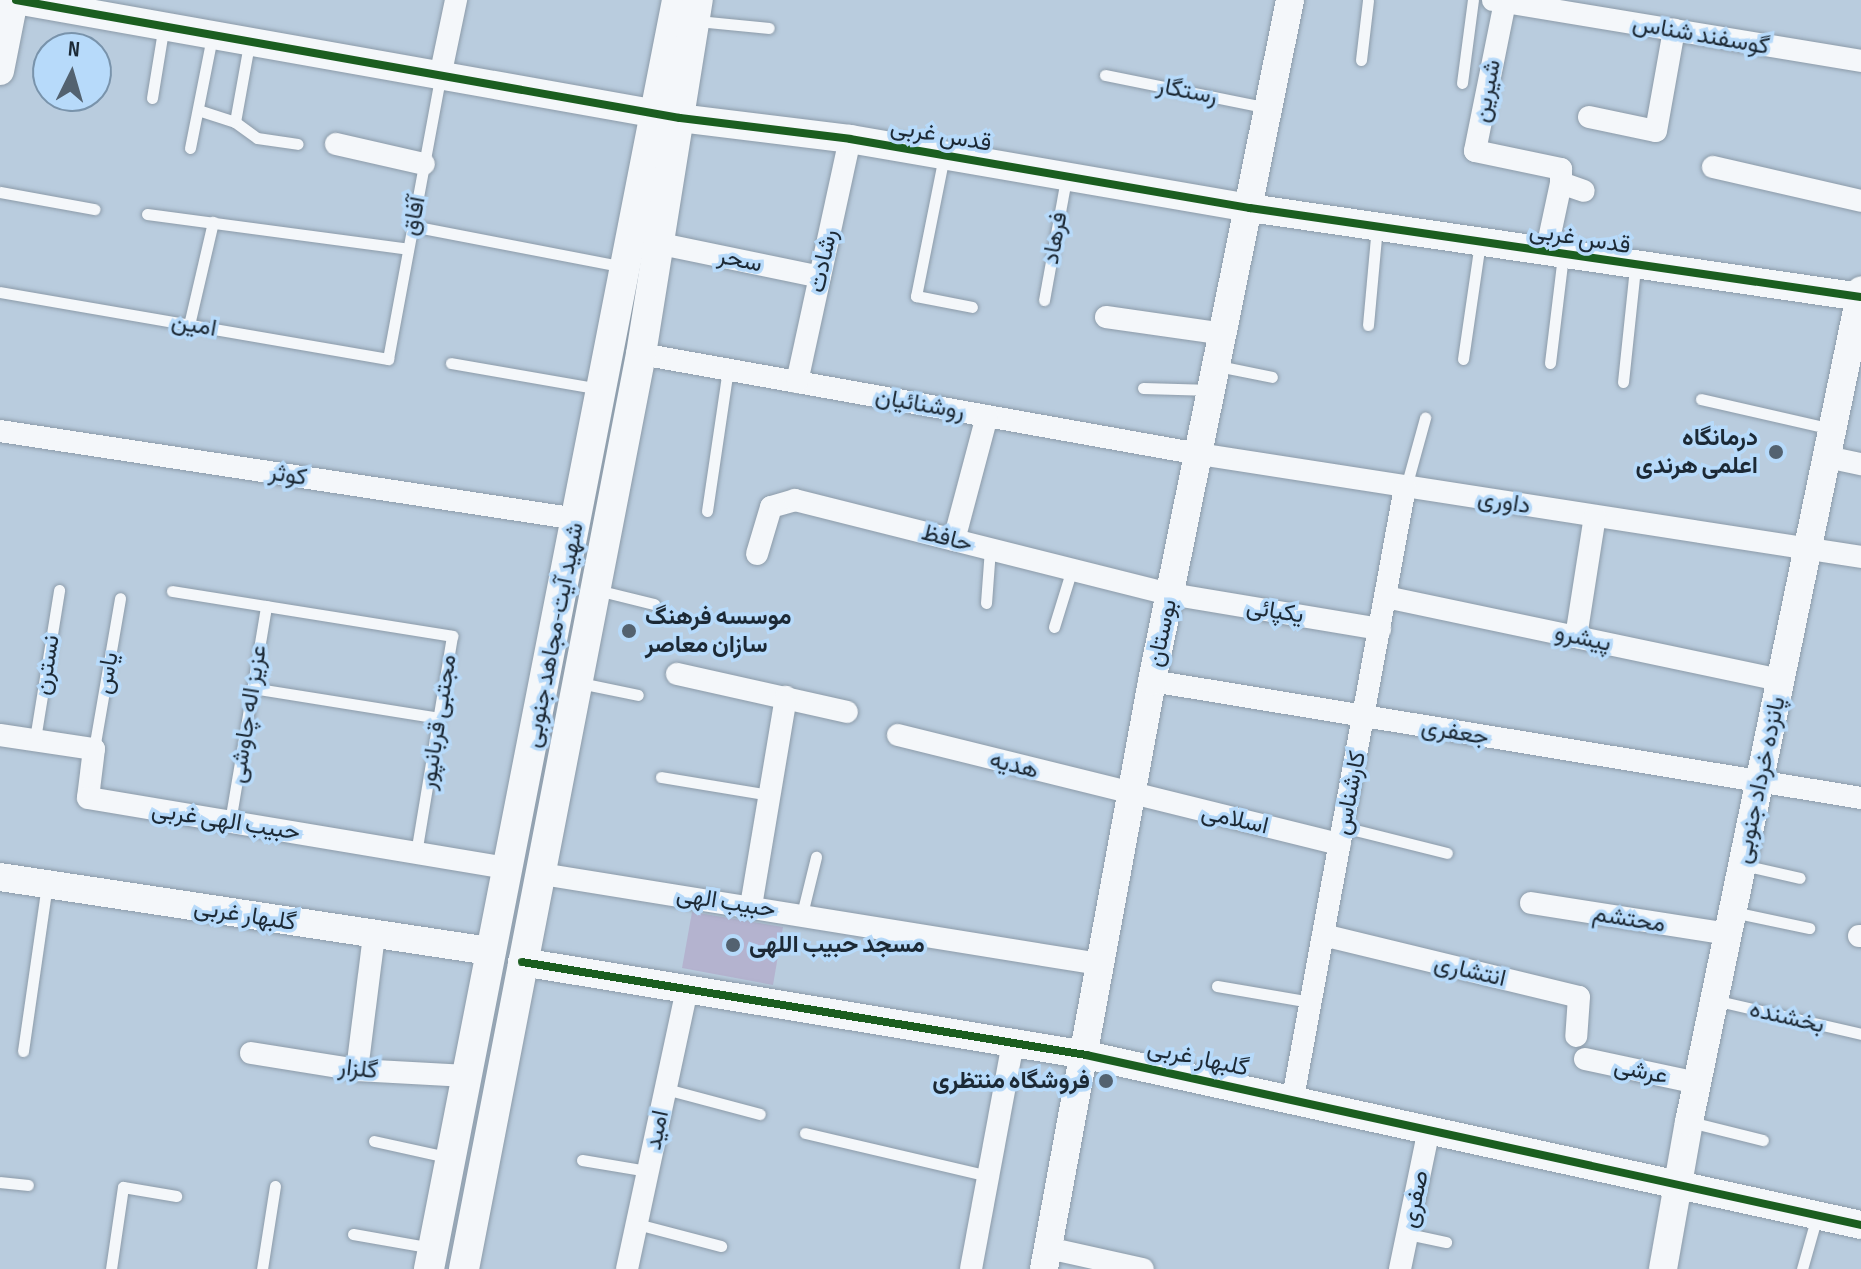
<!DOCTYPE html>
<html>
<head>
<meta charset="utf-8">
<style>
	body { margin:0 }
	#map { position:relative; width:1861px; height:1269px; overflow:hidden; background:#b9ccde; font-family:"Sofia Sans Condensed",Vazirmatn,sans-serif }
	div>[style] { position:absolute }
	.building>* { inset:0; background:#b4b3cf }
	.roads { filter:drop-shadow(0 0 2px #8c9ba9) drop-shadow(0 0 2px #8c9ba9) }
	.service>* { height:11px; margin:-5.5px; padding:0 5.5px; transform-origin:5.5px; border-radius:5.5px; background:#f4f7fa }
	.minor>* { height:22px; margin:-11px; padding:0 11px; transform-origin:11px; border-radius:11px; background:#f4f7fa }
	.tertiary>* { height:28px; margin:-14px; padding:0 14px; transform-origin:14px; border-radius:14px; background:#f4f7fa }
	.secondary>* { height:30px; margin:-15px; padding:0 15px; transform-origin:15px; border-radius:15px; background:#f4f7fa }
	.cycleway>* { height:8px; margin:-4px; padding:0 4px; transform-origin:4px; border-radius:4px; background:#1b5e20 }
	.dots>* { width:22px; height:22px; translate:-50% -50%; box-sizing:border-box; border:4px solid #b7dafa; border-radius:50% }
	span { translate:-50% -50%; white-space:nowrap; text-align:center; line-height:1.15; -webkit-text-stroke:7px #b7dafa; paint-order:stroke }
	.street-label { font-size:24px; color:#1c2935 }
	.poi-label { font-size:24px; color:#1c2935; font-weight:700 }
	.right { translate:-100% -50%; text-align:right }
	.left { translate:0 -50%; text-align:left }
	.north { position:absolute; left:32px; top:32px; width:80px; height:80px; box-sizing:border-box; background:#b7dafa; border:2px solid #7993ab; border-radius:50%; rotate:5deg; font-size:22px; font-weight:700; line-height:32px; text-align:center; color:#1c2935 }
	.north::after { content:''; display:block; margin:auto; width:28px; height:36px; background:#536270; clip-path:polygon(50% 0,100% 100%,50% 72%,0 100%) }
</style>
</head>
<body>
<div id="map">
	<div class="building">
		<div style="clip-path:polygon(692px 912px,783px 927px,773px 985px,682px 968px)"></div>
	</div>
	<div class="roads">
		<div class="service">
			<div style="left:698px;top:21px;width:71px;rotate:5.6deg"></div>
			<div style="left:1361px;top:60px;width:60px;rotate:-83.3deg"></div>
			<div style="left:1105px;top:75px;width:167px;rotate:11.4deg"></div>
			<div style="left:1462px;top:83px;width:84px;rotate:-82.5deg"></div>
			<div style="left:152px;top:98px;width:74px;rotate:-80.7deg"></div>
			<div style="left:198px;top:110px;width:39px;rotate:18deg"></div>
			<div style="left:235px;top:122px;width:27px;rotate:36deg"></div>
			<div style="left:257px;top:138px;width:41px;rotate:8.3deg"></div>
			<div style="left:235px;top:122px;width:79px;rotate:-79.8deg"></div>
			<div style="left:190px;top:148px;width:113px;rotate:-78.8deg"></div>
			<div style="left:944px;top:156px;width:143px;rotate:101.3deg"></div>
			<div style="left:916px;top:296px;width:57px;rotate:11.1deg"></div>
			<div style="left:0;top:192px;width:96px;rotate:10.3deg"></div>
			<div style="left:147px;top:214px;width:263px;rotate:7.6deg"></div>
			<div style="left:412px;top:226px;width:216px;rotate:10.9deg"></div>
			<div style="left:0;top:292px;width:394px;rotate:9.8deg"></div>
			<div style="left:388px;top:359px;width:286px;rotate:-79.5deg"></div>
			<div style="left:1044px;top:300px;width:123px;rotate:-79.7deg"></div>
			<div style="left:189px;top:325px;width:106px;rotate:-76.9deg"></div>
			<div style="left:1368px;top:325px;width:98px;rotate:-84.8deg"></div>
			<div style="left:1463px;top:359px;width:117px;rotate:-81.7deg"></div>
			<div style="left:451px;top:363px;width:151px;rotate:9.9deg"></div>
			<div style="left:1550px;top:363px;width:108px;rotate:-83.1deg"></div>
			<div style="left:1218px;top:366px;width:55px;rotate:11.5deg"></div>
			<div style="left:1623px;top:382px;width:116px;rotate:-84deg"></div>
			<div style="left:1143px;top:388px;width:69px;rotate:1.7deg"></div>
			<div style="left:1701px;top:399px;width:134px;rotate:12.9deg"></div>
			<div style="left:1406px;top:487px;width:72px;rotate:-74.6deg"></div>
			<div style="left:707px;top:511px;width:144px;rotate:-81.6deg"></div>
			<div style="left:597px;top:590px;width:59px;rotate:13.8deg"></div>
			<div style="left:172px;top:591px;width:284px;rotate:9.1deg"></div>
			<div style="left:452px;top:636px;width:220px;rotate:99.4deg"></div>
			<div style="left:986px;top:603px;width:54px;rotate:-85.8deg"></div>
			<div style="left:1054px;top:627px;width:61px;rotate:-72.8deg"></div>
			<div style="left:580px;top:683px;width:59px;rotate:11.7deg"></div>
			<div style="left:252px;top:688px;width:189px;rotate:9.1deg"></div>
			<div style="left:35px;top:739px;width:151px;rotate:-80.8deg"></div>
			<div style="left:94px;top:749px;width:153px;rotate:-80.2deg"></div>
			<div style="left:661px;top:777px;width:110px;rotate:9.4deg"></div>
			<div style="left:230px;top:822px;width:219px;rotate:-80.5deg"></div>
			<div style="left:1343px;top:827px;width:107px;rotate:14deg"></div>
			<div style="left:1743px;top:865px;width:58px;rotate:12.8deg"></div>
			<div style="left:1733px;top:912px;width:78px;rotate:11.9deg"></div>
			<div style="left:802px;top:914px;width:59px;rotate:-76.2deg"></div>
			<div style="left:1217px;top:986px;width:95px;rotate:9.7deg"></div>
			<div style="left:1714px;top:1000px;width:151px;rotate:13deg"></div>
			<div style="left:23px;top:1051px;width:168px;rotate:-81.8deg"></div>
			<div style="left:666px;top:1089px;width:97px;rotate:14.9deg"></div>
			<div style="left:1690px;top:1122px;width:75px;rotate:13.9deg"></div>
			<div style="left:805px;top:1133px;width:188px;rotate:13.2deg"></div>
			<div style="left:374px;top:1141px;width:75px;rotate:12.4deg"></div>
			<div style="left:582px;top:1160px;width:67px;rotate:9.5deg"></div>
			<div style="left:0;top:1182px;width:28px;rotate:6deg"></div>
			<div style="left:637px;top:1224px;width:87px;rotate:14.7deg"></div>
			<div style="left:353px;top:1234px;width:80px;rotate:10deg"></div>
			<div style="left:1408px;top:1234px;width:39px;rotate:12deg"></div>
			<div style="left:111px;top:1269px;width:83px;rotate:-81.7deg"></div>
			<div style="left:123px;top:1187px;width:54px;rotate:9.6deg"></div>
			<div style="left:262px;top:1269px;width:84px;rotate:-81.1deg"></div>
			<div style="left:1802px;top:1269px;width:55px;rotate:-74.2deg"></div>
		</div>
		<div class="minor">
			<div style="left:1493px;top:0;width:373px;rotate:9.4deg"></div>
			<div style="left:1505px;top:2px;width:152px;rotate:101.4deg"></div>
			<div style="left:1475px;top:151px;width:88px;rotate:11.8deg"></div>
			<div style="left:1561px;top:169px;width:14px;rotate:90deg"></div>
			<div style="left:1561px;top:183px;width:24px;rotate:19deg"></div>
			<div style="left:441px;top:72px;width:74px;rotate:-78.2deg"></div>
			<div style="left:1589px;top:117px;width:68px;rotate:11.8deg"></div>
			<div style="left:1656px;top:131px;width:103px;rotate:-79.9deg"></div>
			<div style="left:336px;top:144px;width:90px;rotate:12.8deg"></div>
			<div style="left:1713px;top:167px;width:152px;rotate:12.9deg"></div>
			<div style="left:661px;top:244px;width:162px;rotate:11.7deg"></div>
			<div style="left:1546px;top:253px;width:72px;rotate:-77.9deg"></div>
			<div style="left:1106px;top:317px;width:119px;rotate:8.2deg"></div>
			<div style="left:641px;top:354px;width:567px;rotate:10.16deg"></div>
			<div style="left:1199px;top:454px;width:670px;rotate:8.84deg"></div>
			<div style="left:797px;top:382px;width:249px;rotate:-77.7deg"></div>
			<div style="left:0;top:431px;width:584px;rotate:8.67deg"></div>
			<div style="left:1827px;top:457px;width:35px;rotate:12deg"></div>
			<div style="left:954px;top:540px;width:128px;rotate:-75.1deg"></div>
			<div style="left:757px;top:554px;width:49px;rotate:-73.4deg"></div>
			<div style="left:771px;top:507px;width:25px;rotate:-16deg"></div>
			<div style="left:795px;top:500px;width:387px;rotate:14.1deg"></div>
			<div style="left:1170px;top:594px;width:213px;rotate:9.5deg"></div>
			<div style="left:1386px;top:597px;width:403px;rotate:11.9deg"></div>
			<div style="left:1576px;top:637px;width:122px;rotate:-81.1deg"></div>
			<div style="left:677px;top:674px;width:174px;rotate:12.6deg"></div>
			<div style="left:1152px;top:681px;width:719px;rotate:9.37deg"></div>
			<div style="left:0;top:735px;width:95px;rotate:8.5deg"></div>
			<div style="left:94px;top:749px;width:49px;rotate:97deg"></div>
			<div style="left:88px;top:798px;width:426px;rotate:9.5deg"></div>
			<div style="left:898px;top:735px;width:455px;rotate:13.9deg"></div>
			<div style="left:542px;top:874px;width:564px;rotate:9.18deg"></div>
			<div style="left:1531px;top:903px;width:199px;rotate:8.9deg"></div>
			<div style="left:751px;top:906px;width:212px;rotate:-80.5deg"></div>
			<div style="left:1323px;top:935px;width:263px;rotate:13.6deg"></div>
			<div style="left:1579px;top:997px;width:39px;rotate:94deg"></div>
			<div style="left:1859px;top:936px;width:2px"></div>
			<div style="left:251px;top:1053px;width:107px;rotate:9.1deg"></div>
			<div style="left:357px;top:1070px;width:110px;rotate:3.1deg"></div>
			<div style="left:1585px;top:1059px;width:115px;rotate:12.1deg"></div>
			<div style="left:357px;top:1070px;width:136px;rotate:-82.8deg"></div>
			<div style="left:1293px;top:1098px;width:621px;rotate:-79.61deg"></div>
			<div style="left:1048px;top:1248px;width:97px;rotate:12.5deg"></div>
			<div style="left:627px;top:1269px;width:285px;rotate:-77.9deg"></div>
			<div style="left:971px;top:1269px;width:230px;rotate:-79.5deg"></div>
			<div style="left:1400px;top:1269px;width:143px;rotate:-78.3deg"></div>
		</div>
		<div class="tertiary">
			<div style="left:16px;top:0;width:674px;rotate:10.08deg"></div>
			<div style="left:680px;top:118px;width:171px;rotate:7deg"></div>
			<div style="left:850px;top:139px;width:406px;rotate:9.8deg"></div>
			<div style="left:1250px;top:208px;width:617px;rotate:8.29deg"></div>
			<div style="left:0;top:71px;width:72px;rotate:-78.8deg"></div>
			<div style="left:0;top:877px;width:496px;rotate:8.6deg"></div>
			<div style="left:522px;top:962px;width:572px;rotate:9.36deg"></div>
			<div style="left:1086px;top:1055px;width:793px;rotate:12.37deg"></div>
			<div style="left:1044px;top:1269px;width:598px;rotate:-79.59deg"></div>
			<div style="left:1152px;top:681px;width:695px;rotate:-78.54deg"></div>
			<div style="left:1663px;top:1269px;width:149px;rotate:-80deg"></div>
			<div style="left:1689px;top:1122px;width:849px;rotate:-78.31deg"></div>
		</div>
		<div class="secondary">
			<div style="left:429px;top:1269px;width:1293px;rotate:-78.94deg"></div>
			<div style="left:464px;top:1269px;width:932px;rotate:-79.05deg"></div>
			<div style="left:641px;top:354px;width:359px;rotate:-80.9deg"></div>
		</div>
	</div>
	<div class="cycleway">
		<div style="left:16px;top:0;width:674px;rotate:10.08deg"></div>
		<div style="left:680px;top:118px;width:171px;rotate:7deg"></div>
		<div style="left:850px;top:139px;width:406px;rotate:9.8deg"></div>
		<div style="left:1250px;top:208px;width:617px;rotate:8.29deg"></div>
		<div style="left:522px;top:962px;width:572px;rotate:9.36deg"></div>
		<div style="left:1086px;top:1055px;width:793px;rotate:12.37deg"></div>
	</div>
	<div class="dots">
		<div style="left:1776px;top:452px;background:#536270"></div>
		<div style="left:629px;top:631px;background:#536270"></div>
		<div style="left:733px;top:945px;background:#536270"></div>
		<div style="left:1106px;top:1081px;background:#536270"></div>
	</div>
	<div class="street-label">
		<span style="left:1701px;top:35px;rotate:10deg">گوسفند شناس</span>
		<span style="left:1187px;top:91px;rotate:11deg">رستگار</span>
		<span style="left:1487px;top:91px;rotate:-79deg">شیرین</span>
		<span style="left:941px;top:135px;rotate:10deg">قدس غربی</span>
		<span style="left:414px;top:216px;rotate:-79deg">آفاق</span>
		<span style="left:1055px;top:238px;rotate:-80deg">فرهاد</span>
		<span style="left:1580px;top:238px;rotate:9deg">قدس غربی</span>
		<span style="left:740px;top:260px;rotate:12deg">سحر</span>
		<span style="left:823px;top:261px;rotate:-78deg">رشادت</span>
		<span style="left:194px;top:325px;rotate:10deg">امین</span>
		<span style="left:920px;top:404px;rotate:10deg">روشنائیان</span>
		<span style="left:288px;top:475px;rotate:9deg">کوثر</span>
		<span style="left:1504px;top:502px;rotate:9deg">داوری</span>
		<span style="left:947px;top:538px;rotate:14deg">حافظ</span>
		<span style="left:1275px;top:611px;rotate:9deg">یکپائی</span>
		<span style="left:1162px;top:633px;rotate:-78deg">بوستان</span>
		<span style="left:554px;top:635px;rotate:-79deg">شهید آیت-مجاهد جنوبی</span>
		<span style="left:1583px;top:638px;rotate:12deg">پیشرو</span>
		<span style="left:47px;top:665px;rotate:-81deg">نسترن</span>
		<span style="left:107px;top:673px;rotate:-80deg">یاس</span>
		<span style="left:248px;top:714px;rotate:-81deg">عزیز اله چاوشی</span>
		<span style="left:438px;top:722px;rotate:-81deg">مجتبی قربانپور</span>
		<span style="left:1455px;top:732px;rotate:9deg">جعفری</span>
		<span style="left:1014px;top:765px;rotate:14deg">هدیه</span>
		<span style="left:1760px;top:780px;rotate:-78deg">پانزده خرداد جنوبی</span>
		<span style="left:1350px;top:793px;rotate:-79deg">کارشناس</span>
		<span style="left:1235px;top:819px;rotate:13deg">اسلامی</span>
		<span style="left:226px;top:821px;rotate:9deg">حبیب الهی غربی</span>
		<span style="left:726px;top:902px;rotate:9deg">حبیب الهی</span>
		<span style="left:245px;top:915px;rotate:9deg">گلبهار غربی</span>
		<span style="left:1629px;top:919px;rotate:9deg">محتشم</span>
		<span style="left:1470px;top:971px;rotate:13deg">انتشاری</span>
		<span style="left:1787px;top:1017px;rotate:13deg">بخشنده</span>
		<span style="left:1198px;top:1058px;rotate:12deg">گلبهار غربی</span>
		<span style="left:358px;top:1069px;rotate:6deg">گلزار</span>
		<span style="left:1641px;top:1071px;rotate:12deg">عرشی</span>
		<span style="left:657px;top:1130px;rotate:-78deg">امید</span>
		<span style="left:1415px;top:1199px;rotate:-78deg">صفری</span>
	</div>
	<div class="poi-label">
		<span class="right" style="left:1758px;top:452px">درمانگاه<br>اعلمی هرندی</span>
		<span class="left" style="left:645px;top:631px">موسسه فرهنگ<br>سازان معاصر</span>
		<span class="left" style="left:749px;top:945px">مسجد حبیب اللهی</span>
		<span class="right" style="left:1090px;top:1081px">فروشگاه منتظری</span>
	</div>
	<div class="north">N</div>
</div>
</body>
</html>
